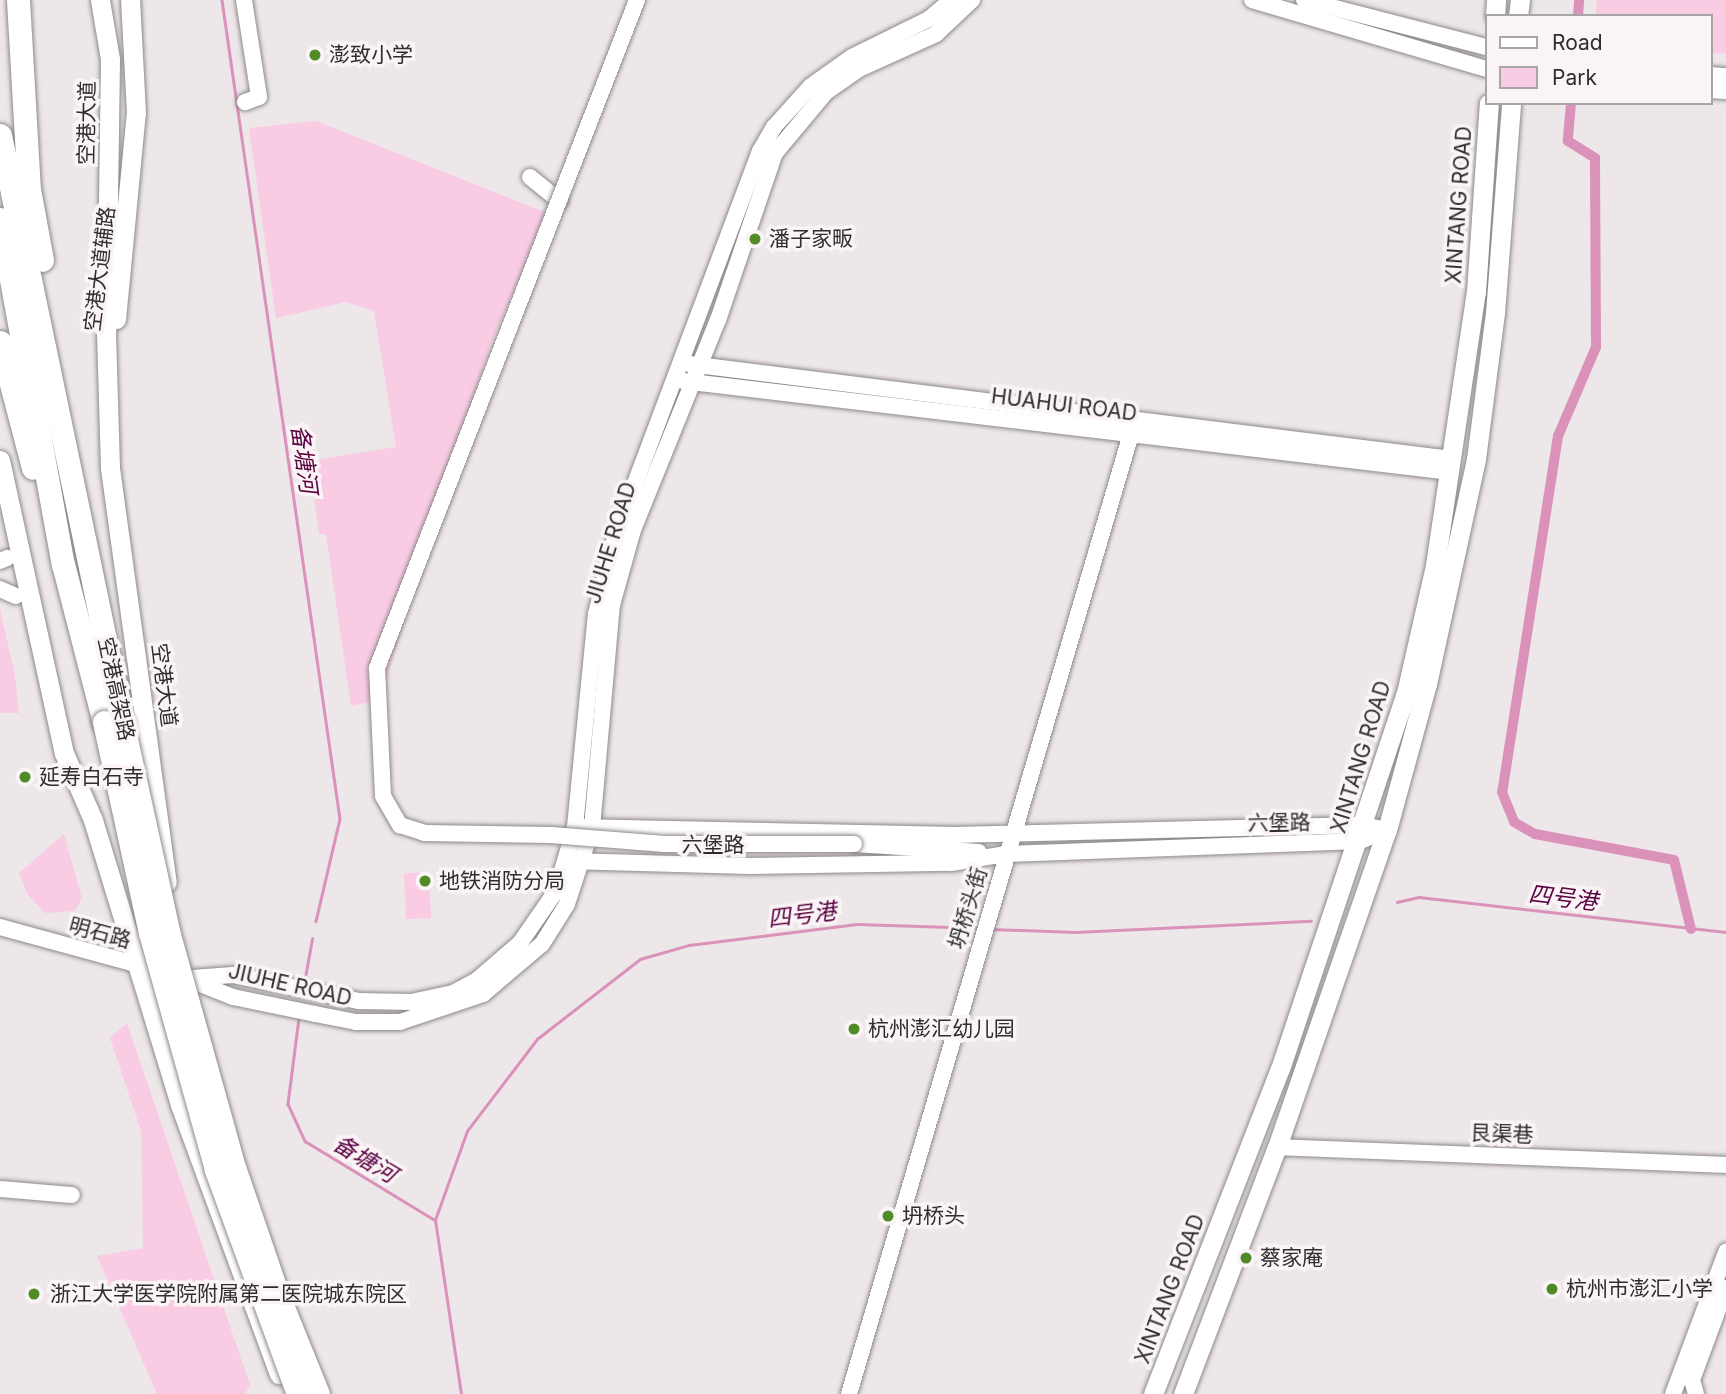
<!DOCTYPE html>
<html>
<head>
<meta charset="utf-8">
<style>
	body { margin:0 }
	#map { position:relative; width:1726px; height:1394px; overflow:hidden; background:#ede7ea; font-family:Inter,"Noto Sans SC",sans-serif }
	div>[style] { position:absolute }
	.green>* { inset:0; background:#f9cce4 }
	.stream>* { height:2.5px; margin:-1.25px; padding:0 1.25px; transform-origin:1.25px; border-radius:1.25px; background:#da91ba }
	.canal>* { height:10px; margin:-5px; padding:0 5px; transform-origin:5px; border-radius:5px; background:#da91ba }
	.roads { filter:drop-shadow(0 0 2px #8e898b) drop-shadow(0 0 2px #8e898b) }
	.minor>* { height:16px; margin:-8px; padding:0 8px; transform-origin:8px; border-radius:8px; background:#fff }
	.major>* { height:19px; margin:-9.5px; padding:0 9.5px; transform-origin:9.5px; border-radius:9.5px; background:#fff }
	.highway>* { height:23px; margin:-11.5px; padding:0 11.5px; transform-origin:11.5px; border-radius:11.5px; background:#fff }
	.bridges { filter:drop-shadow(0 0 2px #8e898b) drop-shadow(0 0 2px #8e898b) }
	.minor-bridge>* { height:16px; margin:-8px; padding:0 8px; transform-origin:8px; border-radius:8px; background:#fff }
	.highway-bridge>* { height:23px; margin:-11.5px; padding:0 11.5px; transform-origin:11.5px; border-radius:11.5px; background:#fff }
	.dots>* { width:19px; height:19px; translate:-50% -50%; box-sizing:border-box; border:4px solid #faf4f7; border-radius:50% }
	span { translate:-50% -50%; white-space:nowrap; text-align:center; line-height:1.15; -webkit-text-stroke:7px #faf4f7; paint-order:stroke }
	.poi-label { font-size:21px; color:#2f2d2e }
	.left { translate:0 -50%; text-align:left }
	.street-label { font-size:21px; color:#2f2d2e }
	.water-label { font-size:23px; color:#5b0240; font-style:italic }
	.legend { position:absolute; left:1485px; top:14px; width:228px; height:91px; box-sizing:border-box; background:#faf4f7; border:2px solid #a9a4a7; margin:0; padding:9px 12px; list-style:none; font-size:21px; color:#2f2d2e }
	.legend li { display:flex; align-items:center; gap:14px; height:35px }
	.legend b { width:35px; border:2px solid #a9a4a7 }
</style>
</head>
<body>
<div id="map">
	<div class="green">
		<div style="clip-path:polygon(1597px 0,1726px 0,1726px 54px,1710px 53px,1710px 16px,1596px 16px)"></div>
		<div style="clip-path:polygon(316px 121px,547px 213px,489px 348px,380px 700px,351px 706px,326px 534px,319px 534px,312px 486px,319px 485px,315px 460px,396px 447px,374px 311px,346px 302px,276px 318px,249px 128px)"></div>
		<div style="clip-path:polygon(0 609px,15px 676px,19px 713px,0 713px)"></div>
		<div style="clip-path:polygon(64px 834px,82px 898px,75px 911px,45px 913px,28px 895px,19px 873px)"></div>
		<div style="clip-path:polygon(429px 872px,431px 918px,406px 919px,404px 873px)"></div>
		<div style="clip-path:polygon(127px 1023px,250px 1385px,245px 1394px,157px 1394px,97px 1256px,143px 1248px,141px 1131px,110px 1038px)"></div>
	</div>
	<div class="stream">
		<div style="left:222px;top:0;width:827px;rotate:81.8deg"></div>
		<div style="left:340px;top:819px;width:105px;rotate:103.2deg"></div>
		<div style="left:1397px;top:902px;width:23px;rotate:-13deg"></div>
		<div style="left:1419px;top:897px;width:309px;rotate:6.5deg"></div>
		<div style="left:991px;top:929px;width:84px;rotate:2deg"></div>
		<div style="left:1075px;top:932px;width:236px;rotate:-2.7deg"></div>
		<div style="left:304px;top:983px;width:45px;rotate:-79.7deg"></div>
		<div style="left:299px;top:1018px;width:87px;rotate:97.3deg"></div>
		<div style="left:288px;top:1104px;width:41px;rotate:65.3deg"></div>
		<div style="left:305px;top:1141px;width:152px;rotate:31.3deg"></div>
		<div style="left:461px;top:1394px;width:176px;rotate:-98.5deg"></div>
		<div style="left:435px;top:1220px;width:95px;rotate:-70.2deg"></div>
		<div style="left:467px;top:1131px;width:116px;rotate:-52.7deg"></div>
		<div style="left:537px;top:1039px;width:130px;rotate:-37.8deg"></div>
		<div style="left:640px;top:959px;width:51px;rotate:-15.9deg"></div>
		<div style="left:689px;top:945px;width:169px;rotate:-7.1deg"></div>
		<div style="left:857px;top:924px;width:124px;rotate:1.8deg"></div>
	</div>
	<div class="canal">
		<div style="left:1578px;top:16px;width:16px;rotate:-86deg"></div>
		<div style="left:1571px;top:103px;width:38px;rotate:95deg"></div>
		<div style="left:1568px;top:141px;width:32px;rotate:32deg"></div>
		<div style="left:1595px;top:158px;width:189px;rotate:89.7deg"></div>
		<div style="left:1596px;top:347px;width:97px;rotate:113.1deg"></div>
		<div style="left:1558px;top:436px;width:360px;rotate:98.9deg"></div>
		<div style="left:1502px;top:792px;width:32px;rotate:68deg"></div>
		<div style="left:1514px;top:822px;width:24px;rotate:30deg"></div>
		<div style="left:1535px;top:834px;width:141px;rotate:10.6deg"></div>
		<div style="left:1674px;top:860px;width:71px;rotate:76.2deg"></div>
	</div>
	<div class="roads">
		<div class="minor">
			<div style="left:244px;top:0;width:98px;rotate:81.2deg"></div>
			<div style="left:259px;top:97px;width:15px;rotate:160deg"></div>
			<div style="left:1252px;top:0;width:244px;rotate:16.4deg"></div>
			<div style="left:1304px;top:0;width:188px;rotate:14.5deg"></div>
			<div style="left:1710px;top:75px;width:16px;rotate:4deg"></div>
			<div style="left:1710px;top:90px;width:16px;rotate:4deg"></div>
			<div style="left:530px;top:177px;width:38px;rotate:39deg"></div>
			<div style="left:689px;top:364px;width:768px;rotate:7.11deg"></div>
			<div style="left:683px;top:381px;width:771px;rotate:6.77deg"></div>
			<div style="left:0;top:561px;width:8px;rotate:-23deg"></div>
			<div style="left:0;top:589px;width:17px;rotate:24deg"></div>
			<div style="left:855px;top:844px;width:124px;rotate:3.7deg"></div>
			<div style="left:567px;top:861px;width:183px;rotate:1.6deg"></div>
			<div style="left:750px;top:866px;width:201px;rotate:-0.9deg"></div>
			<div style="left:951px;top:863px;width:56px;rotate:-9.3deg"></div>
			<div style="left:1006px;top:854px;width:354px;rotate:-2.1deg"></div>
			<div style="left:1360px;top:841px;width:29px;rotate:-22deg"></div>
			<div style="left:1387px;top:830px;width:24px;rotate:-168deg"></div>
			<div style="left:1364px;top:825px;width:410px;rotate:178.6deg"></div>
			<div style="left:954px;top:835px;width:379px;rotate:-178.8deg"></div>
			<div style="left:0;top:927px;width:151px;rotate:15.3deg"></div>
			<div style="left:175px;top:974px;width:62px;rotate:21.6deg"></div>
			<div style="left:233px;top:997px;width:84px;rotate:11.7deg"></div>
			<div style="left:315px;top:1014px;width:42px;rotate:11deg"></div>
			<div style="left:356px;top:1022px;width:44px"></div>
			<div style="left:400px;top:1022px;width:88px;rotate:-18.6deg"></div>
			<div style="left:483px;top:994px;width:77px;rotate:-40.3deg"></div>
			<div style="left:542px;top:944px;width:47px;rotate:-58deg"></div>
			<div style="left:567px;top:904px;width:80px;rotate:-71.8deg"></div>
			<div style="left:592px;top:828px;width:224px;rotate:-84.9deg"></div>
			<div style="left:612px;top:605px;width:78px;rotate:-74.4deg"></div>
			<div style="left:633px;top:530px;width:227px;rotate:-68deg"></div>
			<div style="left:718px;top:320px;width:176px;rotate:-71.2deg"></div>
			<div style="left:775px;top:153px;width:80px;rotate:-50.1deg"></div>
			<div style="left:826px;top:92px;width:40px;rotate:-34.9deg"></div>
			<div style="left:859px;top:69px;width:85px;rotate:-24.4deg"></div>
			<div style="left:936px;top:34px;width:50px;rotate:-43.4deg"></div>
			<div style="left:192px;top:978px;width:41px;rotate:-4.2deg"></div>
			<div style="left:233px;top:975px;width:129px;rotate:11.7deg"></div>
			<div style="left:359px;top:1001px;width:52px;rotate:1.1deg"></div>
			<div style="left:411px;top:1002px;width:43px;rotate:-12.1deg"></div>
			<div style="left:453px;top:993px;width:27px;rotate:-28deg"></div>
			<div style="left:477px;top:980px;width:57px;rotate:-40.7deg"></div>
			<div style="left:520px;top:943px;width:63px;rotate:-55.3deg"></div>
			<div style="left:556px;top:891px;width:67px;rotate:-73.5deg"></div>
			<div style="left:575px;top:827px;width:214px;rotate:-84.4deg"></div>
			<div style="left:596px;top:614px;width:82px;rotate:-76deg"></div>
			<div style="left:616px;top:534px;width:409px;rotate:-69.4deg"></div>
			<div style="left:760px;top:151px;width:28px;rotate:-60deg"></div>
			<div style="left:774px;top:127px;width:55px;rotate:-47.9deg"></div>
			<div style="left:811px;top:86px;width:50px;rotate:-35.3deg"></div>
			<div style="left:852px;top:57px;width:86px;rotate:-26.3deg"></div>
			<div style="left:929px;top:19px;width:30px;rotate:-40deg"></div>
			<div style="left:1277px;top:1147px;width:449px;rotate:2.3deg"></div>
			<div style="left:0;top:1189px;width:72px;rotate:4.8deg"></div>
			<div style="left:849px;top:1394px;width:1001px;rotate:-73.63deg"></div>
			<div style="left:1673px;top:1394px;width:152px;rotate:-69.5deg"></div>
			<div style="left:1696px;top:1394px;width:15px;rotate:-106deg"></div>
			<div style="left:1692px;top:1380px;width:98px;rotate:-69.7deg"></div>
		</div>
		<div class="major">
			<div style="left:100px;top:0;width:60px;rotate:80.4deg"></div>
			<div style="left:110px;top:59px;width:274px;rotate:90.8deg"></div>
			<div style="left:106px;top:333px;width:135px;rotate:88.3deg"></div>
			<div style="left:110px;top:468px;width:418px;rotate:82.2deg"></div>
			<div style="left:1495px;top:16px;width:16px;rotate:-86deg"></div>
			<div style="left:1518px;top:16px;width:16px;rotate:-83deg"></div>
			<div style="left:116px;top:319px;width:207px;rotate:-84.5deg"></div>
			<div style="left:136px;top:113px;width:113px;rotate:-93deg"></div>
			<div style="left:0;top:460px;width:300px;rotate:77.7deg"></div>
			<div style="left:64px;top:753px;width:73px;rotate:66.6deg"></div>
			<div style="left:93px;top:820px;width:298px;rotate:73deg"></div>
			<div style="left:180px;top:1105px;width:287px;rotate:69.8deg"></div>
			<div style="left:1153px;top:1394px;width:349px;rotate:-68.7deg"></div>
			<div style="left:1280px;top:1069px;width:397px;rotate:-71.5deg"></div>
			<div style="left:1406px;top:693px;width:131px;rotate:-77.2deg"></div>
			<div style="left:1435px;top:565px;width:276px;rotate:-81.5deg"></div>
			<div style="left:1476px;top:292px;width:189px;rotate:-86.1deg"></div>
			<div style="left:1183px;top:1394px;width:264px;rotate:-69.2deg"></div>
			<div style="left:1277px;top:1147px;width:336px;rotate:-70.9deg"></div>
			<div style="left:1387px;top:830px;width:151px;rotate:-74.7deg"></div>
			<div style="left:1427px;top:684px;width:230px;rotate:-77.7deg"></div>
			<div style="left:1476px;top:459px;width:147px;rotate:-82.6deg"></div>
			<div style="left:1495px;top:313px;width:211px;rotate:-85.6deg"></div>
		</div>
		<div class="highway">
			<div style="left:18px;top:0;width:189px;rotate:86.7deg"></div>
			<div style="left:29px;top:189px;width:72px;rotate:79.6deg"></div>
			<div style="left:0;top:135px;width:599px;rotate:78.24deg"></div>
			<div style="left:0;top:219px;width:351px;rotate:79.7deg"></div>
			<div style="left:63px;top:564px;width:163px;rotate:75.5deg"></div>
			<div style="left:0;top:342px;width:130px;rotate:75.3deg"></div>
		</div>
	</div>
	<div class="bridges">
		<div class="minor-bridge">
			<div style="left:637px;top:0;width:717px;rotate:111.27deg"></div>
			<div style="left:377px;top:668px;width:128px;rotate:87.3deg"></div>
			<div style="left:383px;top:796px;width:34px;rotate:60deg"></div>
			<div style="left:400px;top:825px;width:25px;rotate:18deg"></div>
			<div style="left:424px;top:833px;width:127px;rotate:0.9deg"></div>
			<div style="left:551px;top:835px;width:114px;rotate:4.5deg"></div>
			<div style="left:665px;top:844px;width:189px"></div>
		</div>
		<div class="highway-bridge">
			<div style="left:122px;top:721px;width:215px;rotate:77.6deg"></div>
			<div style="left:168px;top:931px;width:245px;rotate:74.4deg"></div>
			<div style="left:234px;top:1167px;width:130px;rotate:71.1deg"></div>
			<div style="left:276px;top:1290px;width:112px;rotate:68deg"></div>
			<div style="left:104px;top:722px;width:216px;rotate:77.7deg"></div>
			<div style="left:150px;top:933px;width:246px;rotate:74.4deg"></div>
			<div style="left:216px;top:1170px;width:239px;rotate:69.9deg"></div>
		</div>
	</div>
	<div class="dots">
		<div style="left:315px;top:55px;background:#518b28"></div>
		<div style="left:755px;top:239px;background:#518b28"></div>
		<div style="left:25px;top:777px;background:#518b28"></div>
		<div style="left:425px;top:881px;background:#518b28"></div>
		<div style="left:854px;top:1029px;background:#518b28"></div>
		<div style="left:888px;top:1216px;background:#518b28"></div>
		<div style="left:1246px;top:1258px;background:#518b28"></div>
		<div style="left:1552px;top:1289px;background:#518b28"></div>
		<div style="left:34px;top:1294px;background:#518b28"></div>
	</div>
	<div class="poi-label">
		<span class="left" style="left:329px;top:55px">澎致小学</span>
		<span class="left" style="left:769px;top:239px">潘子家畈</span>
		<span class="left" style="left:39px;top:777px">延寿白石寺</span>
		<span class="left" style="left:439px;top:881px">地铁消防分局</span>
		<span class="left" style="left:868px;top:1029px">杭州澎汇幼儿园</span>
		<span class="left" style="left:902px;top:1216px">坍桥头</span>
		<span class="left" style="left:1260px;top:1258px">蔡家庵</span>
		<span class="left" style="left:1566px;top:1289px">杭州市澎汇小学</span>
		<span class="left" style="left:50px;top:1294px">浙江大学医学院附属第二医院城东院区</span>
	</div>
	<div class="street-label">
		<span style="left:87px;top:123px;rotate:-89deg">空港大道</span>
		<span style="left:1459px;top:205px;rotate:-86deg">XINTANG ROAD</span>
		<span style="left:100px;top:269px;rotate:-83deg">空港大道辅路</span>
		<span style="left:1064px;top:405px;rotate:7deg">HUAHUI ROAD</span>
		<span style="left:611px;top:543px;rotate:-73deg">JIUHE ROAD</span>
		<span style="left:164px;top:685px;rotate:83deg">空港大道</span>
		<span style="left:116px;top:689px;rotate:78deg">空港高架路</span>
		<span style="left:1361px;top:757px;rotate:-73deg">XINTANG ROAD</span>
		<span style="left:1279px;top:823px;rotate:-1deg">六堡路</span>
		<span style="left:713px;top:845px">六堡路</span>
		<span style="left:968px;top:908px;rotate:-73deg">坍桥头街</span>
		<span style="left:100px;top:933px;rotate:15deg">明石路</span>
		<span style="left:290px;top:985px;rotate:13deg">JIUHE ROAD</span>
		<span style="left:1502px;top:1134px;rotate:2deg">艮渠巷</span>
		<span style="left:1170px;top:1289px;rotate:-69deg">XINTANG ROAD</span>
	</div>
	<div class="water-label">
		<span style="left:304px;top:459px;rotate:82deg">备塘河</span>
		<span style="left:1563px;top:898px;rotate:7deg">四号港</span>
		<span style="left:802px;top:915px;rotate:-7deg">四号港</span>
		<span style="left:365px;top:1159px;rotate:31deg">备塘河</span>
	</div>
	<ul class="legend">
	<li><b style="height:9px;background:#fff"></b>Road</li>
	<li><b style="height:19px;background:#f9cce4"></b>Park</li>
	</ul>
</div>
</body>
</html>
